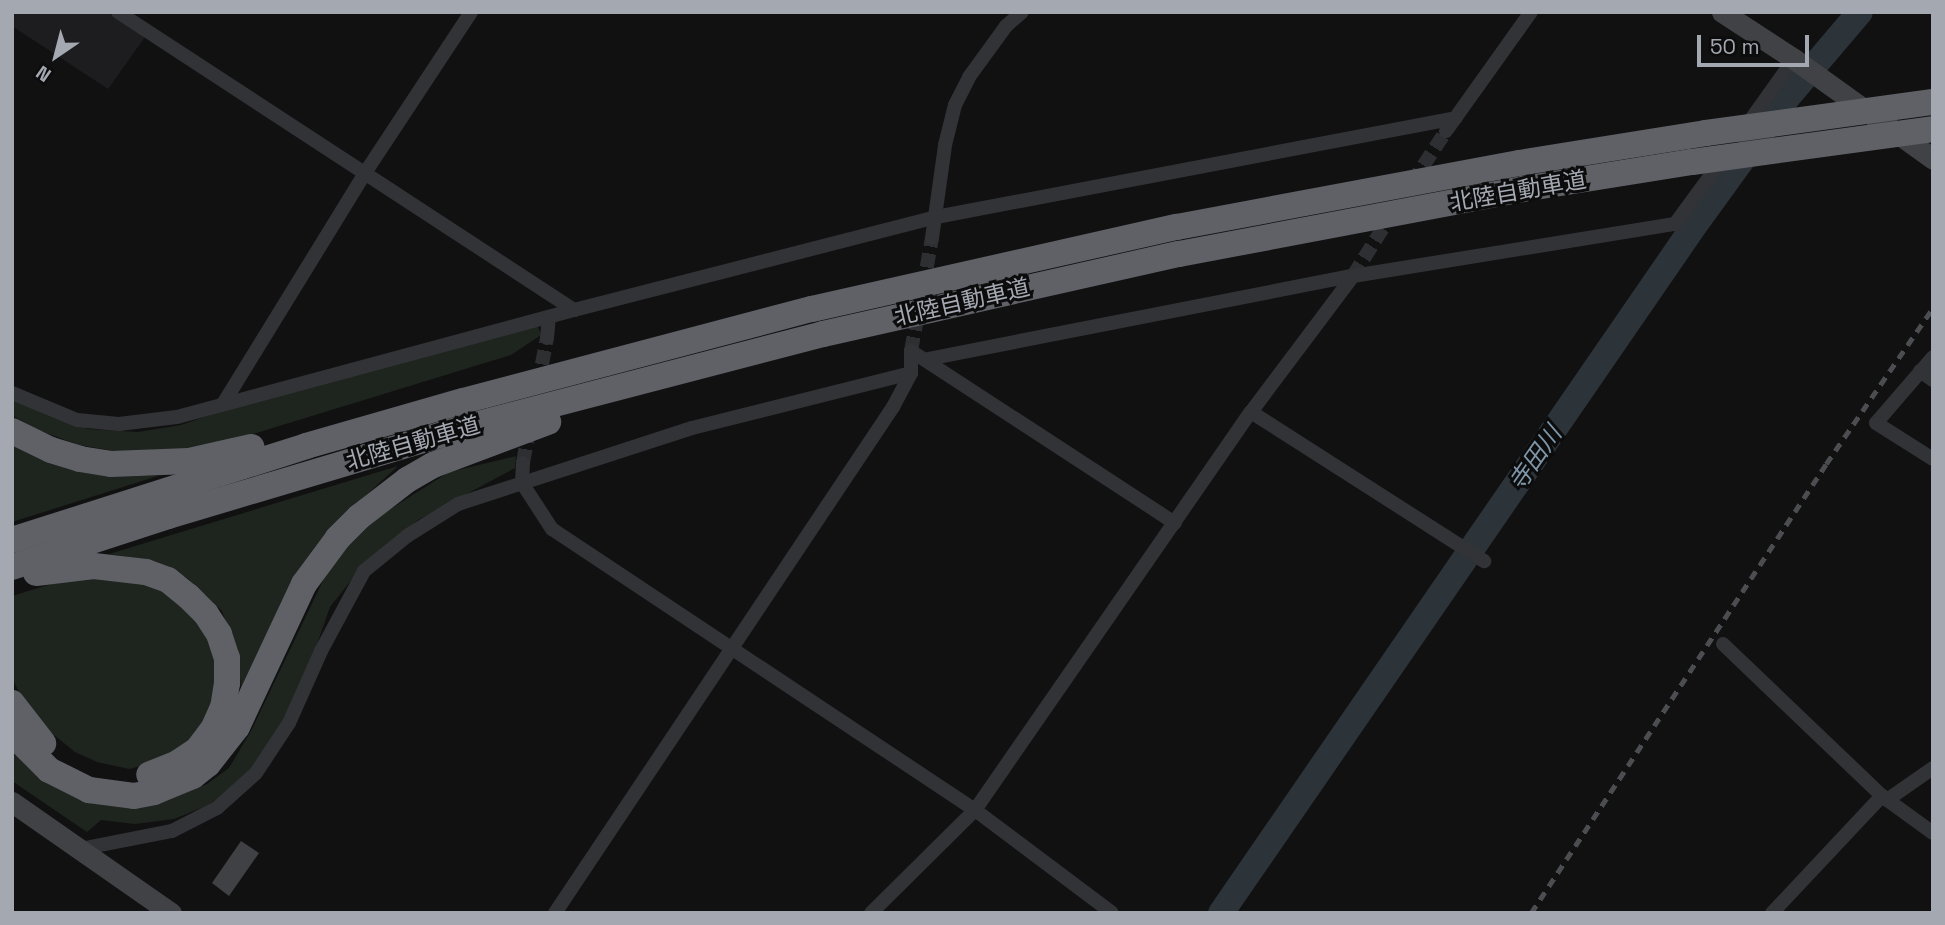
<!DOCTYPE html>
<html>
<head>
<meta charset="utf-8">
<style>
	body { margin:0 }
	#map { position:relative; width:1945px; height:925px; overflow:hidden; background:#111112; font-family:"Space Grotesk","Noto Sans JP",sans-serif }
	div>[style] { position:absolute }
	.built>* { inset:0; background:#1d1d1f }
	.green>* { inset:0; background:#1e241e }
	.river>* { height:26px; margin:-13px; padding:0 13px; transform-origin:13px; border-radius:13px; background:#2c3339 }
	.building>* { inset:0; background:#404145 }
	.street-tunnel>* { height:14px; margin-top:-7px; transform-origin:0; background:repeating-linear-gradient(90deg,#2e2f32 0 14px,transparent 0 21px) }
	.street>* { height:14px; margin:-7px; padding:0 7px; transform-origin:7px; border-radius:7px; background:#323336 }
	.secondary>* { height:21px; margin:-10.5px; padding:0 10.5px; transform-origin:10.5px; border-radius:10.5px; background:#414246 }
	.highway>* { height:26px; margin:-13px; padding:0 13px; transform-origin:13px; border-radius:13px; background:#5f6167 }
	.rail>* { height:4.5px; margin-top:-2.25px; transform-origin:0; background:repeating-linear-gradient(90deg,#4b4d51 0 9px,transparent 0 16px) }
	.highway-bridge>* { height:26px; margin:-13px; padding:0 13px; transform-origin:13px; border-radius:13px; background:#5f6167 }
	span { translate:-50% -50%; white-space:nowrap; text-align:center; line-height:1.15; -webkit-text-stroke:6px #0c0c0d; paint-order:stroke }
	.street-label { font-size:23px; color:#a4a8b1 }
	.water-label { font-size:24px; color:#7e96a8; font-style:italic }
	.frame { position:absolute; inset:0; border:14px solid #a4a8b1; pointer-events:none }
	.north { position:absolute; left:21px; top:21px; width:70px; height:70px; -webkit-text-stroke:5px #0c0c0d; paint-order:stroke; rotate:215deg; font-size:19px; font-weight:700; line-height:28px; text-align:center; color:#a4a8b1 }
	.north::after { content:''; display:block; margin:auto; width:24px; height:32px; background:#a4a8b1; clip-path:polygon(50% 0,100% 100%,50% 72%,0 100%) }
	.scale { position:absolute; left:1697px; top:35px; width:112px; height:32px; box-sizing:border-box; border:4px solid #a4a8b1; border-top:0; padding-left:9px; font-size:21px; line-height:24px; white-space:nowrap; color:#a4a8b1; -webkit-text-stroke:5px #0c0c0d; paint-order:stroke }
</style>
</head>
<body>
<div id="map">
	<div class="built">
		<div style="clip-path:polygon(12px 12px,107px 12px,145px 37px,108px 89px,12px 26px)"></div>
	</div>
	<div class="green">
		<div style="clip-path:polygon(537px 324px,541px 335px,511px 355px,243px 437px,165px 452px,127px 453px,79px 445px,38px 430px,12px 415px,12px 391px,38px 409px,88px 429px,138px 432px,181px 425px,237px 406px)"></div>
		<div style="clip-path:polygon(12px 443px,114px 474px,158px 476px,12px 522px)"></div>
		<div style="clip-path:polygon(516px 456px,515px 468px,418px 520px,364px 564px,330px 607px,295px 707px,239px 786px,206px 806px,174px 819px,135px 824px,101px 820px,87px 832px,12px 781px,12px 746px,31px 764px,168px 800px,207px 784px,229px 768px,251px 731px,329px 568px,349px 542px,376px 518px,449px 472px)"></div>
		<div style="clip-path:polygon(398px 466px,351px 509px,234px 717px,241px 686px,237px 653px,222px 611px,187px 578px,155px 561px,109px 554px)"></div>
		<div style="clip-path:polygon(118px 575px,164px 586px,192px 607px,217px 661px,218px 697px,206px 725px,185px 745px,158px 762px,129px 769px,97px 762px,75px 752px,44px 727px,20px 694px,12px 678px,12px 596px,71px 578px)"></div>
	</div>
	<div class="river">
		<div style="left:1221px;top:913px;width:830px;rotate:-55.45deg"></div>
		<div style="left:1692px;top:229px;width:160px;rotate:-54.1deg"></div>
		<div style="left:1786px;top:99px;width:114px;rotate:-49.6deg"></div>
	</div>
	<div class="building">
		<div style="clip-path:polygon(241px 841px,259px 853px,229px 896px,212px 883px)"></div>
	</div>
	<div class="street-tunnel">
		<div style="left:1412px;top:183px;width:62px;rotate:-56.8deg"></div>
		<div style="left:1353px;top:276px;width:72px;rotate:-58.1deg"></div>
		<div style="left:923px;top:288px;width:51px;rotate:-79.8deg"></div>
		<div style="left:911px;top:351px;width:44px;rotate:-79.5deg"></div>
		<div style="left:538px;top:385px;width:48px;rotate:-79.2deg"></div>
		<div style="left:523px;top:463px;width:39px;rotate:-80deg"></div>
	</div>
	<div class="street">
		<div style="left:118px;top:12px;width:545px;rotate:33.16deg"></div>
		<div style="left:1744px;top:129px;width:86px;rotate:-54.5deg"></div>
		<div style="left:1446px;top:131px;width:146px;rotate:-54.5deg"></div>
		<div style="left:932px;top:238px;width:94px;rotate:-82deg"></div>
		<div style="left:945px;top:145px;width:41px;rotate:-76deg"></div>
		<div style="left:955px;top:105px;width:31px;rotate:-63deg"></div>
		<div style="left:969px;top:77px;width:63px;rotate:-54deg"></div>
		<div style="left:1006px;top:26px;width:21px;rotate:-41deg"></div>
		<div style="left:547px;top:338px;width:21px;rotate:-85deg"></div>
		<div style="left:1933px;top:357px;width:87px;rotate:130.8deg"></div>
		<div style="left:1876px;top:423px;width:67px;rotate:32.3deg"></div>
		<div style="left:928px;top:359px;width:433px;rotate:-11.1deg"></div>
		<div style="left:1353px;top:276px;width:326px;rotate:-9.2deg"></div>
		<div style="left:1675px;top:224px;width:83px;rotate:-53.8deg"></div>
		<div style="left:1920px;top:371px;width:16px;rotate:35deg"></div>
		<div style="left:12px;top:393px;width:70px;rotate:22.6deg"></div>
		<div style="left:77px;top:420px;width:42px;rotate:5.4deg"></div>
		<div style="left:119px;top:424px;width:58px;rotate:-6.9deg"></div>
		<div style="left:177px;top:417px;width:411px;rotate:-15.1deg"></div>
		<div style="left:574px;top:310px;width:374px;rotate:-14.4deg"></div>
		<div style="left:936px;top:217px;width:529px;rotate:-10.78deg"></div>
		<div style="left:223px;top:404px;width:271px;rotate:-58.4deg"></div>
		<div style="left:365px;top:173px;width:193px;rotate:-56.6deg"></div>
		<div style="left:1251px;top:412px;width:277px;rotate:32.6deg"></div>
		<div style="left:523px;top:463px;width:20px;rotate:93deg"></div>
		<div style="left:522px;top:483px;width:55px;rotate:56.9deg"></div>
		<div style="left:552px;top:529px;width:508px;rotate:33.6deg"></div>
		<div style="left:975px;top:810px;width:171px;rotate:36.9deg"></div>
		<div style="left:1723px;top:644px;width:220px;rotate:43.7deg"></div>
		<div style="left:1887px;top:800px;width:56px;rotate:-34.8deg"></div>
		<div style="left:80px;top:849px;width:94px;rotate:-11.1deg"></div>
		<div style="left:172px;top:831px;width:51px;rotate:-27.1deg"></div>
		<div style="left:217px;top:808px;width:52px;rotate:-41.9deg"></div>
		<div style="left:256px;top:773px;width:60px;rotate:-56.6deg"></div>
		<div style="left:289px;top:723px;width:79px;rotate:-66deg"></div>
		<div style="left:321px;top:651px;width:91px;rotate:-61.7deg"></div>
		<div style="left:364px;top:571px;width:55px;rotate:-39.1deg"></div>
		<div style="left:407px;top:536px;width:60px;rotate:-32.1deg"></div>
		<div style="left:458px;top:504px;width:246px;rotate:-18deg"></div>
		<div style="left:692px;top:428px;width:226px;rotate:-14.1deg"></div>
		<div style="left:555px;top:913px;width:609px;rotate:-56.26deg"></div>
		<div style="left:893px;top:407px;width:38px;rotate:-62deg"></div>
		<div style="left:911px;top:373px;width:22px;rotate:-90deg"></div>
		<div style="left:911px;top:351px;width:315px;rotate:33.1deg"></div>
		<div style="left:871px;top:913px;width:146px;rotate:-44.7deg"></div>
		<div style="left:975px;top:810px;width:484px;rotate:-55.3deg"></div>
		<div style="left:1251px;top:412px;width:170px;rotate:-53.1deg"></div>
		<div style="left:1772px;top:913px;width:161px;rotate:-46.8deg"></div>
		<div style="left:1882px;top:796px;width:63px;rotate:36deg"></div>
	</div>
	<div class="secondary">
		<div style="left:1722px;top:12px;width:86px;rotate:33.1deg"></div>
		<div style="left:1794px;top:59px;width:171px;rotate:35.7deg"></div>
		<div style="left:12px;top:802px;width:194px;rotate:34.9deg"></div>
	</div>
	<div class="highway">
		<div style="left:12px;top:431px;width:43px;rotate:26deg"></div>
		<div style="left:51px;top:450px;width:30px;rotate:17deg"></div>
		<div style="left:80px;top:459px;width:31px;rotate:9deg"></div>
		<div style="left:111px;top:464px;width:78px;rotate:-2.2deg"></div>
		<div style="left:189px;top:461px;width:64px;rotate:-12.7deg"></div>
		<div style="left:12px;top:540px;width:309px;rotate:-17.7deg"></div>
		<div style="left:306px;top:446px;width:163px;rotate:-16deg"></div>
		<div style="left:463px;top:401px;width:361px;rotate:-14.8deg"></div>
		<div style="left:812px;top:309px;width:374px;rotate:-12.7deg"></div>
		<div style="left:1177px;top:227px;width:348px;rotate:-10.6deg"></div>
		<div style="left:1519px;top:163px;width:189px;rotate:-9.1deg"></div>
		<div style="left:12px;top:567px;width:164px;rotate:-18.1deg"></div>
		<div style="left:168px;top:516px;width:315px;rotate:-16.6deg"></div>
		<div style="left:470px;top:426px;width:365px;rotate:-14.6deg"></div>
		<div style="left:823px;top:334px;width:365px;rotate:-12.7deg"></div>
		<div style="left:1179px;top:254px;width:350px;rotate:-10.7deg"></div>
		<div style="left:1523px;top:189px;width:171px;rotate:-9.1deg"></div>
		<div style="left:36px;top:573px;width:58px;rotate:-6.9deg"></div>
		<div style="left:94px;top:566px;width:52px;rotate:6.6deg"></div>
		<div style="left:146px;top:572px;width:23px;rotate:20deg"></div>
		<div style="left:168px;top:580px;width:26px;rotate:39deg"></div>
		<div style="left:188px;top:596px;width:25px;rotate:45deg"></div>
		<div style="left:206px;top:614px;width:24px;rotate:57deg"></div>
		<div style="left:219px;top:634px;width:25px;rotate:72deg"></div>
		<div style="left:227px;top:658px;width:25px;rotate:90deg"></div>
		<div style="left:227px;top:683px;width:24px;rotate:99deg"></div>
		<div style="left:223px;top:707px;width:24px;rotate:114deg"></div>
		<div style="left:213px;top:729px;width:26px;rotate:127deg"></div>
		<div style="left:197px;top:750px;width:23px;rotate:146deg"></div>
		<div style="left:178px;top:763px;width:31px;rotate:158deg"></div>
		<div style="left:12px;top:703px;width:51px;rotate:52.2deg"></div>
		<div style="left:12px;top:733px;width:52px;rotate:45deg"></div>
		<div style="left:49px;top:770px;width:45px;rotate:26.6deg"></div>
		<div style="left:89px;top:790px;width:45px;rotate:7.6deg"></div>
		<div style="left:134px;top:796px;width:20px;rotate:-11deg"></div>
		<div style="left:154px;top:792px;width:42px;rotate:-22.3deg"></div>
		<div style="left:193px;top:776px;width:19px;rotate:-39deg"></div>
		<div style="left:208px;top:764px;width:47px;rotate:-51.9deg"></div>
		<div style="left:237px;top:727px;width:158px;rotate:-64.9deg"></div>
		<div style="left:304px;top:584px;width:57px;rotate:-53.5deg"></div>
		<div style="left:338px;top:538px;width:30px;rotate:-45deg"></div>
		<div style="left:359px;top:517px;width:61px;rotate:-37.6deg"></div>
		<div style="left:407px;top:480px;width:30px;rotate:-30deg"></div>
		<div style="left:433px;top:465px;width:123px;rotate:-20.5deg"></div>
	</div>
	<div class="rail">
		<div style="left:1531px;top:913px;width:537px;rotate:-56.69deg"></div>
		<div style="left:1826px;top:464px;width:189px;rotate:-55.6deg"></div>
	</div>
	<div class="highway-bridge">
		<div style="left:1706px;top:133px;width:229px;rotate:-7.8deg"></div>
		<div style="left:1692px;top:162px;width:243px;rotate:-7.8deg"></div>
	</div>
	<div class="street-label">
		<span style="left:1518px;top:191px;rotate:-10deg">北陸自動車道</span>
		<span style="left:962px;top:302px;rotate:-13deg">北陸自動車道</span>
		<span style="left:413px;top:443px;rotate:-16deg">北陸自動車道</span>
	</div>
	<div class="water-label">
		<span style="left:1535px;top:458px;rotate:-55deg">寺田川</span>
	</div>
	<div class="frame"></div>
	<div class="north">N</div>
	<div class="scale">50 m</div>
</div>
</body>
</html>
